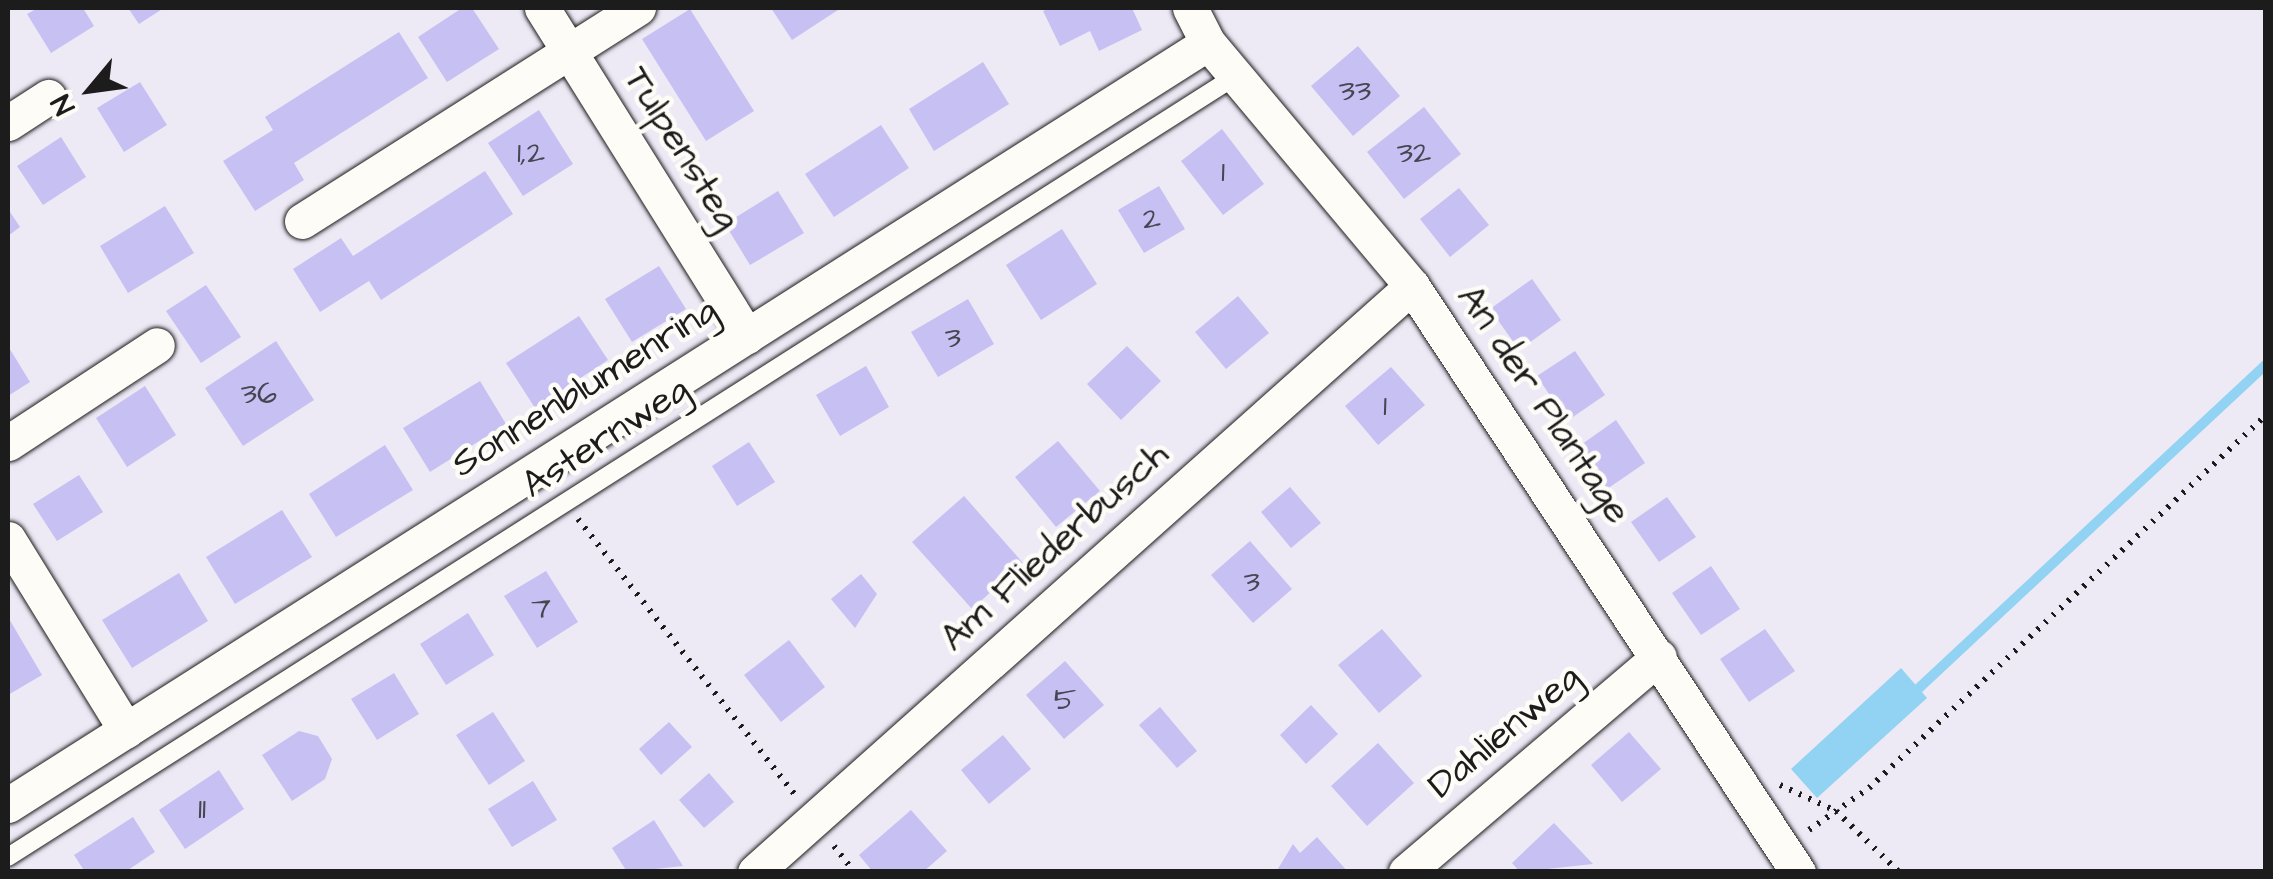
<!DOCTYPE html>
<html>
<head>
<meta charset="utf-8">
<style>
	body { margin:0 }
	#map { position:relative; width:2273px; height:879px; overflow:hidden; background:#edeaf6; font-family:"Architects Daughter",sans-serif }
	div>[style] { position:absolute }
	.water>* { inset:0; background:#92d3f3 }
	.stream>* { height:10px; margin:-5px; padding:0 5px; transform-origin:5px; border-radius:5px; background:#92d3f3 }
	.building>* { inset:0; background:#c7c0f2 }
	.path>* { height:6px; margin-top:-3px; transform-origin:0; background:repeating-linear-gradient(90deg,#1c1c1c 0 2.5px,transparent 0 10.5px) }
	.roads { filter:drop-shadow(0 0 2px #1c1c1c) drop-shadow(0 0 2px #1c1c1c) }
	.service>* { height:18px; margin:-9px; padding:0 9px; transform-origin:9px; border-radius:9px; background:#fdfcf7 }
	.minor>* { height:35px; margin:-17.5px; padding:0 17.5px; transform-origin:17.5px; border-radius:17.5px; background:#fdfcf7 }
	span { translate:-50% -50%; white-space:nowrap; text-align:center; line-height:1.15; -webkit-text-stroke:9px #fdfcf7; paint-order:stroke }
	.number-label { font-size:32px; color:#474552 }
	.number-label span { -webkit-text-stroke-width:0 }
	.street-label { font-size:38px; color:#1c1c1c }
	.frame { position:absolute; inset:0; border:10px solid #1c1c1c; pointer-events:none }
	.north { position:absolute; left:40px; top:40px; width:100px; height:100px; -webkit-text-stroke:8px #fdfcf7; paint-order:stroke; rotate:241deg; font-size:28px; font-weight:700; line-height:40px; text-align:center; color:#1c1c1c }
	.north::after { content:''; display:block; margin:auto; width:35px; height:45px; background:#1c1c1c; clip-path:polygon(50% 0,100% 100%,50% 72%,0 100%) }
</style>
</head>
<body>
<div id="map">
	<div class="water">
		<div style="clip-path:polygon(1901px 668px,1927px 698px,1817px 798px,1791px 769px)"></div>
	</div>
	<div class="stream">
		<div style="left:1919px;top:688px;width:475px;rotate:-43deg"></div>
	</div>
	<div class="building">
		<div style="clip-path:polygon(38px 8px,83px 8px,94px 26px,51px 53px,27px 14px)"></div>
		<div style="clip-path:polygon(128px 8px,164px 8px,139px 24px)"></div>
		<div style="clip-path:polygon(462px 8px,472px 8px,499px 49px,447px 82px,418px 37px)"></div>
		<div style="clip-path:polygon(771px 8px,841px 8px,792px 40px)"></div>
		<div style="clip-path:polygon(1050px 8px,1132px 8px,1142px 30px,1099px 51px,1090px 31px,1060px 46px,1043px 11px)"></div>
		<div style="clip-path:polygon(690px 9px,754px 111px,706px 141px,642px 39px)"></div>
		<div style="clip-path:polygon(399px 32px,428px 78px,294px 163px,304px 180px,255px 211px,223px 161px,273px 130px,265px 117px)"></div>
		<div style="clip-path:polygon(1358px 46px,1400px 96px,1353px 136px,1311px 86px)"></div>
		<div style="clip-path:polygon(983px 62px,1009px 104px,934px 151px,909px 109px)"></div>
		<div style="clip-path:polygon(140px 82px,167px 125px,124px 152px,97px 108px)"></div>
		<div style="clip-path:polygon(1424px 107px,1461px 154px,1404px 199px,1367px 152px)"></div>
		<div style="clip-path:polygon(539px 110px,573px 164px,523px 196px,488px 143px)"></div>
		<div style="clip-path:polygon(881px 125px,909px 168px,834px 217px,805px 174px)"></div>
		<div style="clip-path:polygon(1222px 129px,1264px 184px,1223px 215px,1181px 161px)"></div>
		<div style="clip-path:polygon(61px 137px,86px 177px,43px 205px,17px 166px)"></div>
		<div style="clip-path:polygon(485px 171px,513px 214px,381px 300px,369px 281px,320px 312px,293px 269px,341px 238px,353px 256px)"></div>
		<div style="clip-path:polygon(1159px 186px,1185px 229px,1144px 253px,1118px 210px)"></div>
		<div style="clip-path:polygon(1459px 188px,1489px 225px,1450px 257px,1420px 219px)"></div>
		<div style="clip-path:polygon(778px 191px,804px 233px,750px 265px,725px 224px)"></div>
		<div style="clip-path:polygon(165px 206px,194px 253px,128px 293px,100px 246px)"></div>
		<div style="clip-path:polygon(8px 209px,20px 227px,8px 236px)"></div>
		<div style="clip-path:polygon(1062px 229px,1097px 284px,1041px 320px,1006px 265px)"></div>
		<div style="clip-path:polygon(659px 266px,686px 309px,632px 342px,605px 299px)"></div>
		<div style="clip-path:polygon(1532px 279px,1561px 320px,1519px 350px,1490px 309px)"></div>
		<div style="clip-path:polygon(206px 285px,241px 337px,201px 363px,166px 311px)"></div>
		<div style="clip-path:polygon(1238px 296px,1269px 333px,1226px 369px,1195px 332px)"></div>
		<div style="clip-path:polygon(968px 299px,994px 344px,938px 377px,911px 332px)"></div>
		<div style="clip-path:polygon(579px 316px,608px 360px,535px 408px,506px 363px)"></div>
		<div style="clip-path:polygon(276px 341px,314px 400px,243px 446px,205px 388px)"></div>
		<div style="clip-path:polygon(8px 346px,30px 382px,8px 396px)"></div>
		<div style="clip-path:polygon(1127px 346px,1161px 381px,1121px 420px,1087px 384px)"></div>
		<div style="clip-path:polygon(1575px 351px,1605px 395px,1567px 421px,1537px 376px)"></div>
		<div style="clip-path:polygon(866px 366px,889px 407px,840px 436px,816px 395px)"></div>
		<div style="clip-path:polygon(1391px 367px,1425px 405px,1378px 445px,1345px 406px)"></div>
		<div style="clip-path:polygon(480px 381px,506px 424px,430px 472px,403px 428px)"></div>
		<div style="clip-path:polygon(145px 386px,176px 435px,127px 467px,96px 418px)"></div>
		<div style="clip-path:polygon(1616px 420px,1645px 463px,1607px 489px,1578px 447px)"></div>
		<div style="clip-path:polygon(1058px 441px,1100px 491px,1056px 527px,1015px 477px)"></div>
		<div style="clip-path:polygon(749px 442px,775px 482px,737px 506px,712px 466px)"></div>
		<div style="clip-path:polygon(385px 445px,413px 490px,336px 537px,309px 494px)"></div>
		<div style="clip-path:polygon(79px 475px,103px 512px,57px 541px,33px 504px)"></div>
		<div style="clip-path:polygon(1290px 487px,1321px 523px,1291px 548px,1261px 512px)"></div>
		<div style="clip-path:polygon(964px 496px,1023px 563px,972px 609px,912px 542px)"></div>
		<div style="clip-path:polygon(1667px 497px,1696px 537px,1659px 562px,1631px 522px)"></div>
		<div style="clip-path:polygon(282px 510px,312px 557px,235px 604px,206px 557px)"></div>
		<div style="clip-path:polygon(1250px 541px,1292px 589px,1253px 623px,1211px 575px)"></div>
		<div style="clip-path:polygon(1711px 566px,1740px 609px,1701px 635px,1672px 593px)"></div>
		<div style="clip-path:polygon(546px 571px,578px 622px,537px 648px,504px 596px)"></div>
		<div style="clip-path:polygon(179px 573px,208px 621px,132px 668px,102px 620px)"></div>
		<div style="clip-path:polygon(861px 574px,877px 594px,855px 628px,831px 599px)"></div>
		<div style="clip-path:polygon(468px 613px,494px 655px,446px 685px,420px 644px)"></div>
		<div style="clip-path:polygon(8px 617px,42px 675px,8px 695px)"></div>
		<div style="clip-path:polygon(1382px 629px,1422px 676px,1379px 713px,1338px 665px)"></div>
		<div style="clip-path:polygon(1765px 629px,1795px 671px,1749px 702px,1720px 659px)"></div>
		<div style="clip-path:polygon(789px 640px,825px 687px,781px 722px,744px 675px)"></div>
		<div style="clip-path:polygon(1065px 661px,1104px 705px,1064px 739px,1026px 695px)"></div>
		<div style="clip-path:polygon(394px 673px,419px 714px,377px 740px,351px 699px)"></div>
		<div style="clip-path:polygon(1311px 705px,1338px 734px,1306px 764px,1280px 735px)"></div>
		<div style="clip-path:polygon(1160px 707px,1197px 751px,1177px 768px,1139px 725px)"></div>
		<div style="clip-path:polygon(493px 712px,525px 761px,489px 785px,456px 735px)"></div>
		<div style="clip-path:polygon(669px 722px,692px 747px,661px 775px,639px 749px)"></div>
		<div style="clip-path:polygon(299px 731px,318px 736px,332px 759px,325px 779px,292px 801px,262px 755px)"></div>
		<div style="clip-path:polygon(1629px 732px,1661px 769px,1622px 802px,1591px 765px)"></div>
		<div style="clip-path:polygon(1003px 735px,1031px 769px,989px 804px,961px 770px)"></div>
		<div style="clip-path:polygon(1378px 743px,1414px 783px,1367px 826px,1331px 786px)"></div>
		<div style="clip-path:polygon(219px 770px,244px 809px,185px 849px,159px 810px)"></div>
		<div style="clip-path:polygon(709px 773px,734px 802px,704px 828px,679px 800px)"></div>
		<div style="clip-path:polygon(533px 781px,557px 820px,512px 847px,488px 809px)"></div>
		<div style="clip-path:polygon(911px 810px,947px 851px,923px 872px,873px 872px,859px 855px)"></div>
		<div style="clip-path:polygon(133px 817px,155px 852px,125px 872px,85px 872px,74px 855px)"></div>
		<div style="clip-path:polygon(654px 820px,683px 866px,627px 872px,612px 848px)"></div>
		<div style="clip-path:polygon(1554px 823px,1593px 864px,1520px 872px,1512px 863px)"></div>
		<div style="clip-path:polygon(1317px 837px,1348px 872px,1276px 872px,1293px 844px,1300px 853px)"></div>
	</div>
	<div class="path">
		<div style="left:578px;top:519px;width:352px;rotate:51.8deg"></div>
		<div style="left:1780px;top:785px;width:62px;rotate:24.9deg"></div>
		<div style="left:1836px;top:811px;width:88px;rotate:44.1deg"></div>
		<div style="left:1809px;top:830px;width:73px;rotate:-35deg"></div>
		<div style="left:1869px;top:788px;width:545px;rotate:-43.21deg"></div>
		<div style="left:834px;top:846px;width:33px;rotate:52deg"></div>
	</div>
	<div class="roads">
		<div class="service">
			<div style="left:8px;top:857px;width:1459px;rotate:-32.46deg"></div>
		</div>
		<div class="minor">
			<div style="left:542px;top:8px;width:387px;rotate:58deg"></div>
			<div style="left:1190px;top:8px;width:39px;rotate:63deg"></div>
			<div style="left:1208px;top:43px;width:317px;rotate:50deg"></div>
			<div style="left:1412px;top:286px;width:702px;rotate:56.63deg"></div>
			<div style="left:8px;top:123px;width:48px;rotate:-33deg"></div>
			<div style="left:302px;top:221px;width:398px;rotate:-32.4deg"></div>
			<div style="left:8px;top:443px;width:178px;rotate:-33.3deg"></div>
			<div style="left:8px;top:539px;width:225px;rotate:58.3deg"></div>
			<div style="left:8px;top:805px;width:1421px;rotate:-32.42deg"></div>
			<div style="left:755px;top:872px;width:880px;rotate:-41.73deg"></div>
			<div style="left:1406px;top:872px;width:332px;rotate:-40.4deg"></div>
		</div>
	</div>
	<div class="number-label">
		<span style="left:1355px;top:91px">33</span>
		<span style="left:531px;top:153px">1,2</span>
		<span style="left:1414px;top:153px">32</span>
		<span style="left:1223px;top:172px">1</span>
		<span style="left:1152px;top:219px">2</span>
		<span style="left:953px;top:338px">3</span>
		<span style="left:259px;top:394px">36</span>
		<span style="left:1385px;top:406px">1</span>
		<span style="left:1252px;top:582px">3</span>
		<span style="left:541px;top:609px">7</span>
		<span style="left:1065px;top:700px">5</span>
		<span style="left:202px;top:809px">11</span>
	</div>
	<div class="street-label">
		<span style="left:681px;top:149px;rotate:58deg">Tulpensteg</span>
		<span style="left:585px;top:388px;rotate:-32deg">Sonnenblumenring</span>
		<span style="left:1543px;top:405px;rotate:56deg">An der Plantage</span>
		<span style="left:606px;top:438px;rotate:-33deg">Asternweg</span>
		<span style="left:1055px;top:547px;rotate:-42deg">Am Fliederbusch</span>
		<span style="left:1505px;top:732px;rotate:-40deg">Dahlienweg</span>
	</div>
	<div class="frame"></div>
	<div class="north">N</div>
</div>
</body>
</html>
